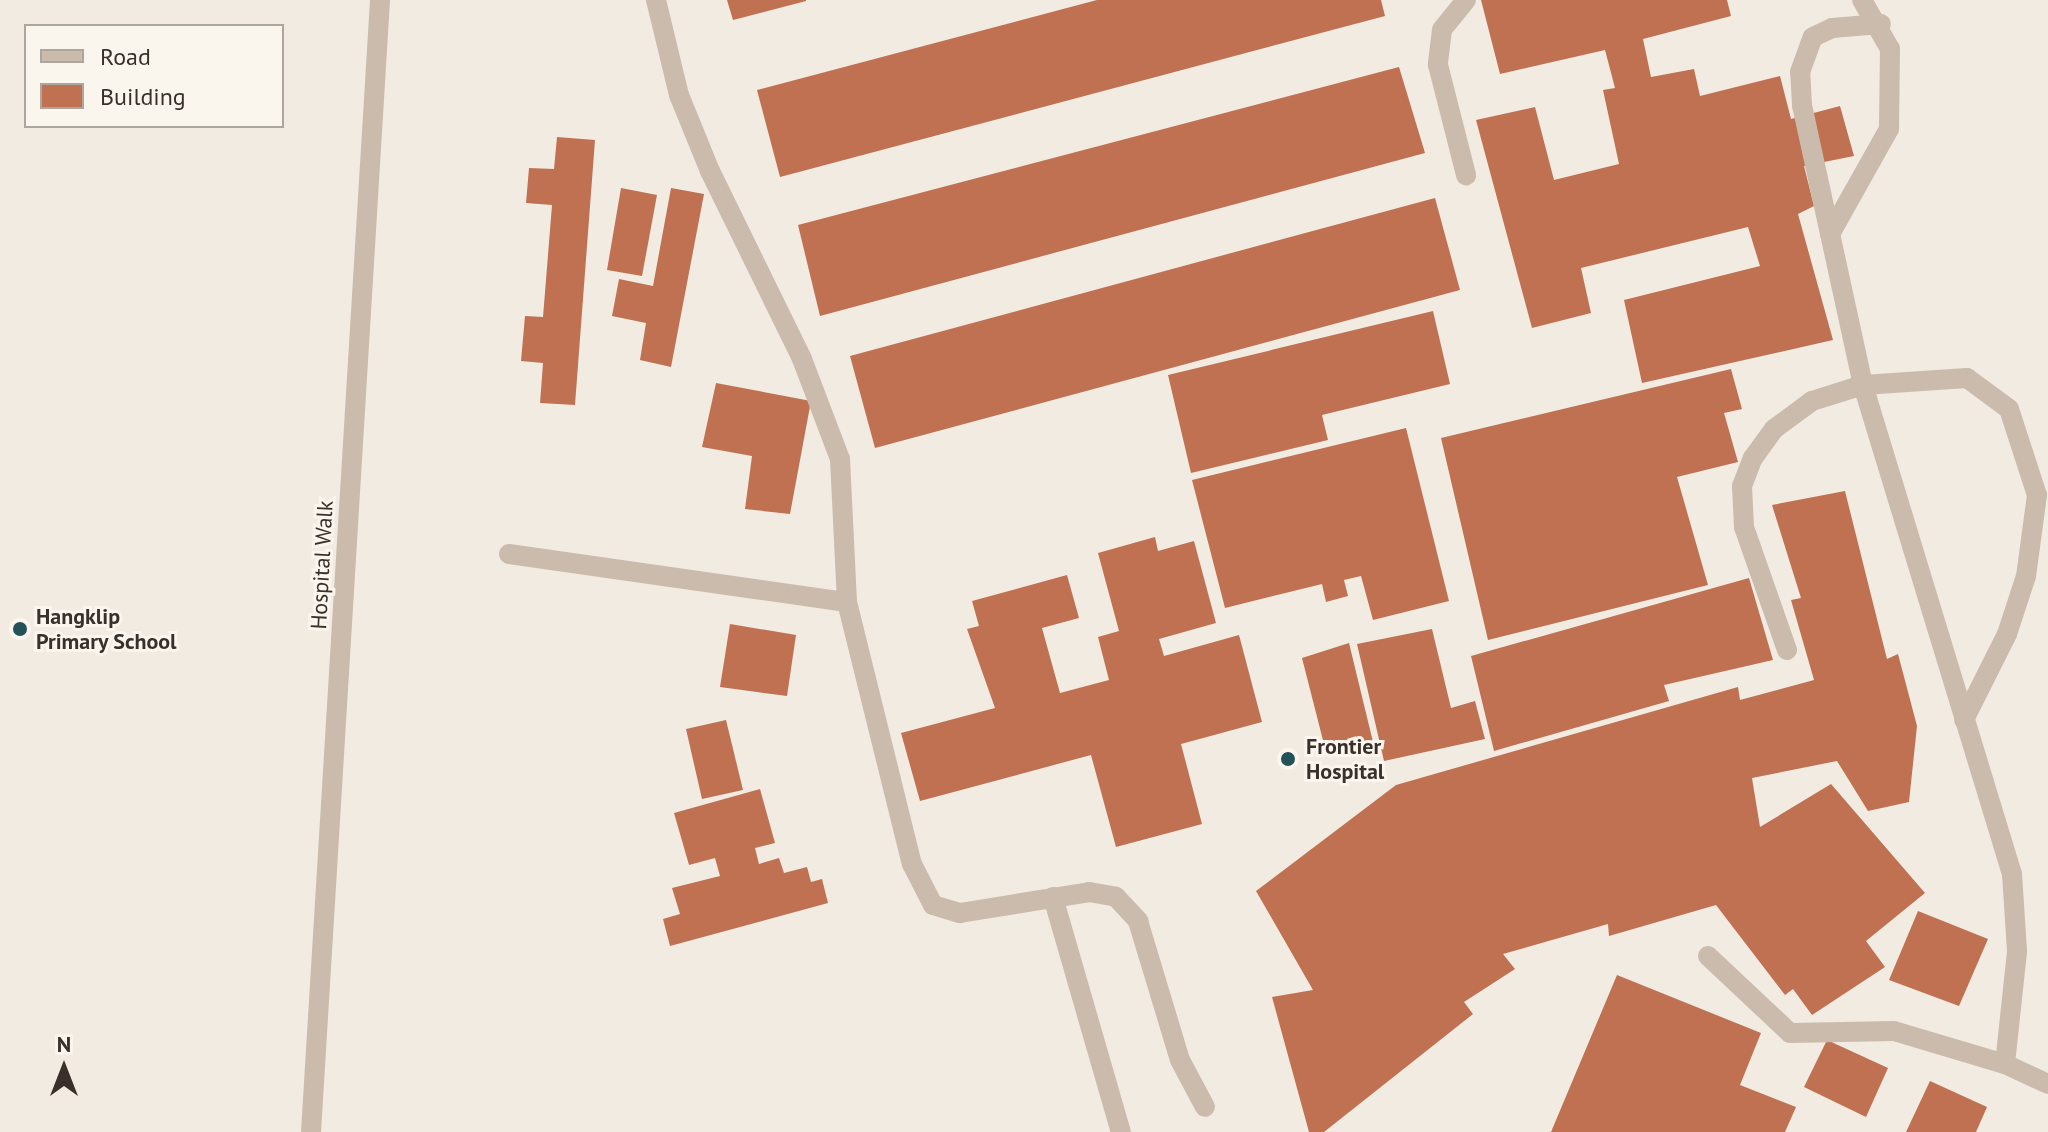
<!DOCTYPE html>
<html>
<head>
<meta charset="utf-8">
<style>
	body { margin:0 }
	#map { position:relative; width:2048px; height:1132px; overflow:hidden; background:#f2ebe1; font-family:"PT Sans",sans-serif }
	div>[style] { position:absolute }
	.building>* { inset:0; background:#bf7152 }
	.minor>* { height:20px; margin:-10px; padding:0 10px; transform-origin:10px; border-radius:10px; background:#cabbad }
	.dots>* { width:22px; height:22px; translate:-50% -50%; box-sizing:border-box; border:4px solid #faf5ed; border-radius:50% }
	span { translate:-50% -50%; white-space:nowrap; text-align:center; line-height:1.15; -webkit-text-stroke:6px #faf5ed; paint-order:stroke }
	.street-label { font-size:22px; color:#39302b }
	.poi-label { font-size:22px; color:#39302b; font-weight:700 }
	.left { translate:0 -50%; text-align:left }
	.legend { position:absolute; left:24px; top:24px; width:260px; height:104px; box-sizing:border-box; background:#faf5ed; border:2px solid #ada69f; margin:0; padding:10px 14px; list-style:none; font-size:24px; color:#39302b }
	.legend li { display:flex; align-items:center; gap:16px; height:40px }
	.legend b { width:40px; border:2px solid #ada69f }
	.north { position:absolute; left:24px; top:1028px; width:80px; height:80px; -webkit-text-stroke:6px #faf5ed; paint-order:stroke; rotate:0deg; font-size:22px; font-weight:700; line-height:32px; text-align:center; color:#39302b }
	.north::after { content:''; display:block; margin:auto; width:28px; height:36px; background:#39302b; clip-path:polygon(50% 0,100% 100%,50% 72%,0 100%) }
</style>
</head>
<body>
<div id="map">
	<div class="building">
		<div style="clip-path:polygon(727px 0,806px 0,806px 1px,733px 20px)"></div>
		<div style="clip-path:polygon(1097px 0,1381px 0,1385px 16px,780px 177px,757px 90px)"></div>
		<div style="clip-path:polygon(1481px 0,1727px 0,1731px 16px,1643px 39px,1651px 77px,1694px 69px,1700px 96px,1780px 76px,1791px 119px,1840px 106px,1854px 156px,1804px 166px,1814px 206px,1798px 214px,1833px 340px,1642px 383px,1624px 300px,1760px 266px,1748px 227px,1581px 268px,1591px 313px,1532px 328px,1476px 120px,1535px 107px,1554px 180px,1619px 164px,1603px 90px,1615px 88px,1605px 50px,1500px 74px)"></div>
		<div style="clip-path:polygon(1399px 67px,1425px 153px,820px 316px,798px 225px)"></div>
		<div style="clip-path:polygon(557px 137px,595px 140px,575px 405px,540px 403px,543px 363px,521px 361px,525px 316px,543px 317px,552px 205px,526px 203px,529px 168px,554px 169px)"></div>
		<div style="clip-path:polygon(621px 188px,657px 195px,642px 276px,607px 270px)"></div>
		<div style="clip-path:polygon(671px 188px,704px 194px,671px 367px,640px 360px,646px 323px,612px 316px,619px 279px,653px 286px)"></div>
		<div style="clip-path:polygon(1435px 198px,1460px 290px,875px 448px,850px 356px)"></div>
		<div style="clip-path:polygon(1433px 311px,1450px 384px,1322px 415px,1328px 440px,1191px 473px,1168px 375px)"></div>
		<div style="clip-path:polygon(1731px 369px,1742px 409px,1724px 413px,1738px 462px,1677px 477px,1708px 585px,1488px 640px,1441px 438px)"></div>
		<div style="clip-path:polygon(716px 383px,811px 401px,790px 514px,745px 509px,752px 456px,702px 447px)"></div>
		<div style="clip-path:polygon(1406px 428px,1449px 601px,1373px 620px,1361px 576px,1344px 580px,1348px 596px,1326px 602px,1322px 584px,1225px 608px,1192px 480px)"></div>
		<div style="clip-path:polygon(1845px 491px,1887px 659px,1898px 654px,1917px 726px,1909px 802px,1868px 811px,1837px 761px,1752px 778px,1760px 827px,1831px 784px,1925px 893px,1866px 941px,1885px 967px,1812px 1015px,1793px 989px,1785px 995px,1716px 905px,1609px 936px,1608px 924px,1503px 954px,1515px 969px,1464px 1002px,1473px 1014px,1324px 1132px,1309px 1132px,1272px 997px,1313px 990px,1256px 891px,1396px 785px,1738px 687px,1740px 700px,1814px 680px,1791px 600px,1801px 598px,1772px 505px)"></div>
		<div style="clip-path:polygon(1155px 537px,1158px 551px,1194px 541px,1216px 623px,1159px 639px,1164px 656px,1239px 635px,1262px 722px,1181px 744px,1202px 824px,1116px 847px,1091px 755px,920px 801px,901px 733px,995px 708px,967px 629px,979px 626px,972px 601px,1067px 575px,1079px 618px,1042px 628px,1060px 693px,1109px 680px,1098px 637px,1119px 631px,1098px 553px)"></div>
		<div style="clip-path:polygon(1749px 578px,1773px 660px,1664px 685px,1669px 701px,1494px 751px,1471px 656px)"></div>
		<div style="clip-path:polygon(730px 624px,796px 635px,787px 696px,720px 687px)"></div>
		<div style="clip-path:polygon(1432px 629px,1451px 708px,1475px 701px,1485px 739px,1384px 761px,1357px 644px)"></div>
		<div style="clip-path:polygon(1349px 643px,1373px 742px,1327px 756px,1302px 658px)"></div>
		<div style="clip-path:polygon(726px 720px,743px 790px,702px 799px,686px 729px)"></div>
		<div style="clip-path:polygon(760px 789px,775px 843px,755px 848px,759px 864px,779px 858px,784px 873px,807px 867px,811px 882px,822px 879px,828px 903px,670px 946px,663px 919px,680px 914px,672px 888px,720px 876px,715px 858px,689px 865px,674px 813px)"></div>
		<div style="clip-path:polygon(1918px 911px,1988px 939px,1959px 1006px,1889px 980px)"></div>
		<div style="clip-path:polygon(1617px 975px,1761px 1033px,1740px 1085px,1796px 1107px,1785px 1132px,1551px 1132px)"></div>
		<div style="clip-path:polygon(1827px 1040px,1888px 1068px,1866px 1117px,1804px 1087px)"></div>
		<div style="clip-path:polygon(1930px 1081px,1987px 1107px,1976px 1132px,1906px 1132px)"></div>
	</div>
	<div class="minor">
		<div style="left:656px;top:0;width:98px;rotate:76.4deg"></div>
		<div style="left:679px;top:95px;width:82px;rotate:67.8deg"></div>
		<div style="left:710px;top:171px;width:209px;rotate:63.9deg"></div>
		<div style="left:802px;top:359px;width:107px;rotate:69.2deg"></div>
		<div style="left:840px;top:459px;width:143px;rotate:87.2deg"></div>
		<div style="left:1466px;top:0;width:38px;rotate:129deg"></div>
		<div style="left:1442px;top:30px;width:35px;rotate:97deg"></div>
		<div style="left:1438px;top:65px;width:114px;rotate:75.7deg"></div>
		<div style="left:1830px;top:234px;width:120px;rotate:-60.7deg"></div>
		<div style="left:1889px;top:129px;width:80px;rotate:-89.3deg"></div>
		<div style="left:1890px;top:49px;width:56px;rotate:-119.7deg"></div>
		<div style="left:509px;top:554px;width:341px;rotate:8.1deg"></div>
		<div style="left:847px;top:602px;width:270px;rotate:76.1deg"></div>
		<div style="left:912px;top:864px;width:46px;rotate:62.9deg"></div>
		<div style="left:933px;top:905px;width:28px;rotate:17deg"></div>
		<div style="left:960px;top:913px;width:131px;rotate:-9.2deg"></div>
		<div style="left:1089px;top:892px;width:27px;rotate:10deg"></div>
		<div style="left:1116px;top:897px;width:33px;rotate:47deg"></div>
		<div style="left:1138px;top:921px;width:145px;rotate:73.2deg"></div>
		<div style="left:1180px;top:1060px;width:53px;rotate:62deg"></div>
		<div style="left:1787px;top:650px;width:130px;rotate:-109.3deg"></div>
		<div style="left:1744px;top:527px;width:41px;rotate:-92.8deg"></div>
		<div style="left:1742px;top:486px;width:30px;rotate:-69deg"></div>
		<div style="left:1753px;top:458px;width:36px;rotate:-54deg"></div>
		<div style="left:1774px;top:429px;width:47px;rotate:-36.4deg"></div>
		<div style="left:1812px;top:401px;width:53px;rotate:-17.4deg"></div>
		<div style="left:1863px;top:385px;width:104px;rotate:-3.9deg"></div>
		<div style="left:1967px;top:378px;width:52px;rotate:36.4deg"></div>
		<div style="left:2009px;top:409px;width:90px;rotate:72deg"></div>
		<div style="left:2037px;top:495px;width:82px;rotate:97.7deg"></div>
		<div style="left:2026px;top:576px;width:61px;rotate:108.1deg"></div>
		<div style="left:2007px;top:634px;width:96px;rotate:116.6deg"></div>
		<div style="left:1053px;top:897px;width:245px;rotate:73.9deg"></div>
		<div style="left:1708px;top:956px;width:112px;rotate:43.2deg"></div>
		<div style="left:1790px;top:1033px;width:104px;rotate:-1.1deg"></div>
		<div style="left:1894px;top:1031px;width:116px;rotate:16.6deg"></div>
		<div style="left:2005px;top:1064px;width:114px;rotate:-83.9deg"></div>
		<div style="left:2017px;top:951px;width:77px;rotate:-93.7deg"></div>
		<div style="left:2012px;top:874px;width:511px;rotate:-106.95deg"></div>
		<div style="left:1863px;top:385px;width:286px;rotate:-102.3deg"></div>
		<div style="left:1802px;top:106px;width:34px;rotate:-93deg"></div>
		<div style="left:1800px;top:72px;width:37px;rotate:-70deg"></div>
		<div style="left:1813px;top:37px;width:21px;rotate:-25deg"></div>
		<div style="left:1832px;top:28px;width:49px;rotate:-4.7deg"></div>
		<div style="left:2005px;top:1064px;width:47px;rotate:24.9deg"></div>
		<div style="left:311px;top:1132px;width:1134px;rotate:-86.51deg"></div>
	</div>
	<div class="dots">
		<div style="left:20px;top:629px;background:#235258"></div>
		<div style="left:1288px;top:759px;background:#235258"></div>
	</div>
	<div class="street-label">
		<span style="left:322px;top:565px;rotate:-87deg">Hospital Walk</span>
	</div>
	<div class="poi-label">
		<span class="left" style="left:36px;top:629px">Hangklip<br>Primary School</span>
		<span class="left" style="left:1306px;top:759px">Frontier<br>Hospital</span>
	</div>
	<ul class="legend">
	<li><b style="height:10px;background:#cabbad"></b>Road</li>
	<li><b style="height:22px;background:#bf7152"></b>Building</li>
	</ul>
	<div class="north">N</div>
</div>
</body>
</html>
